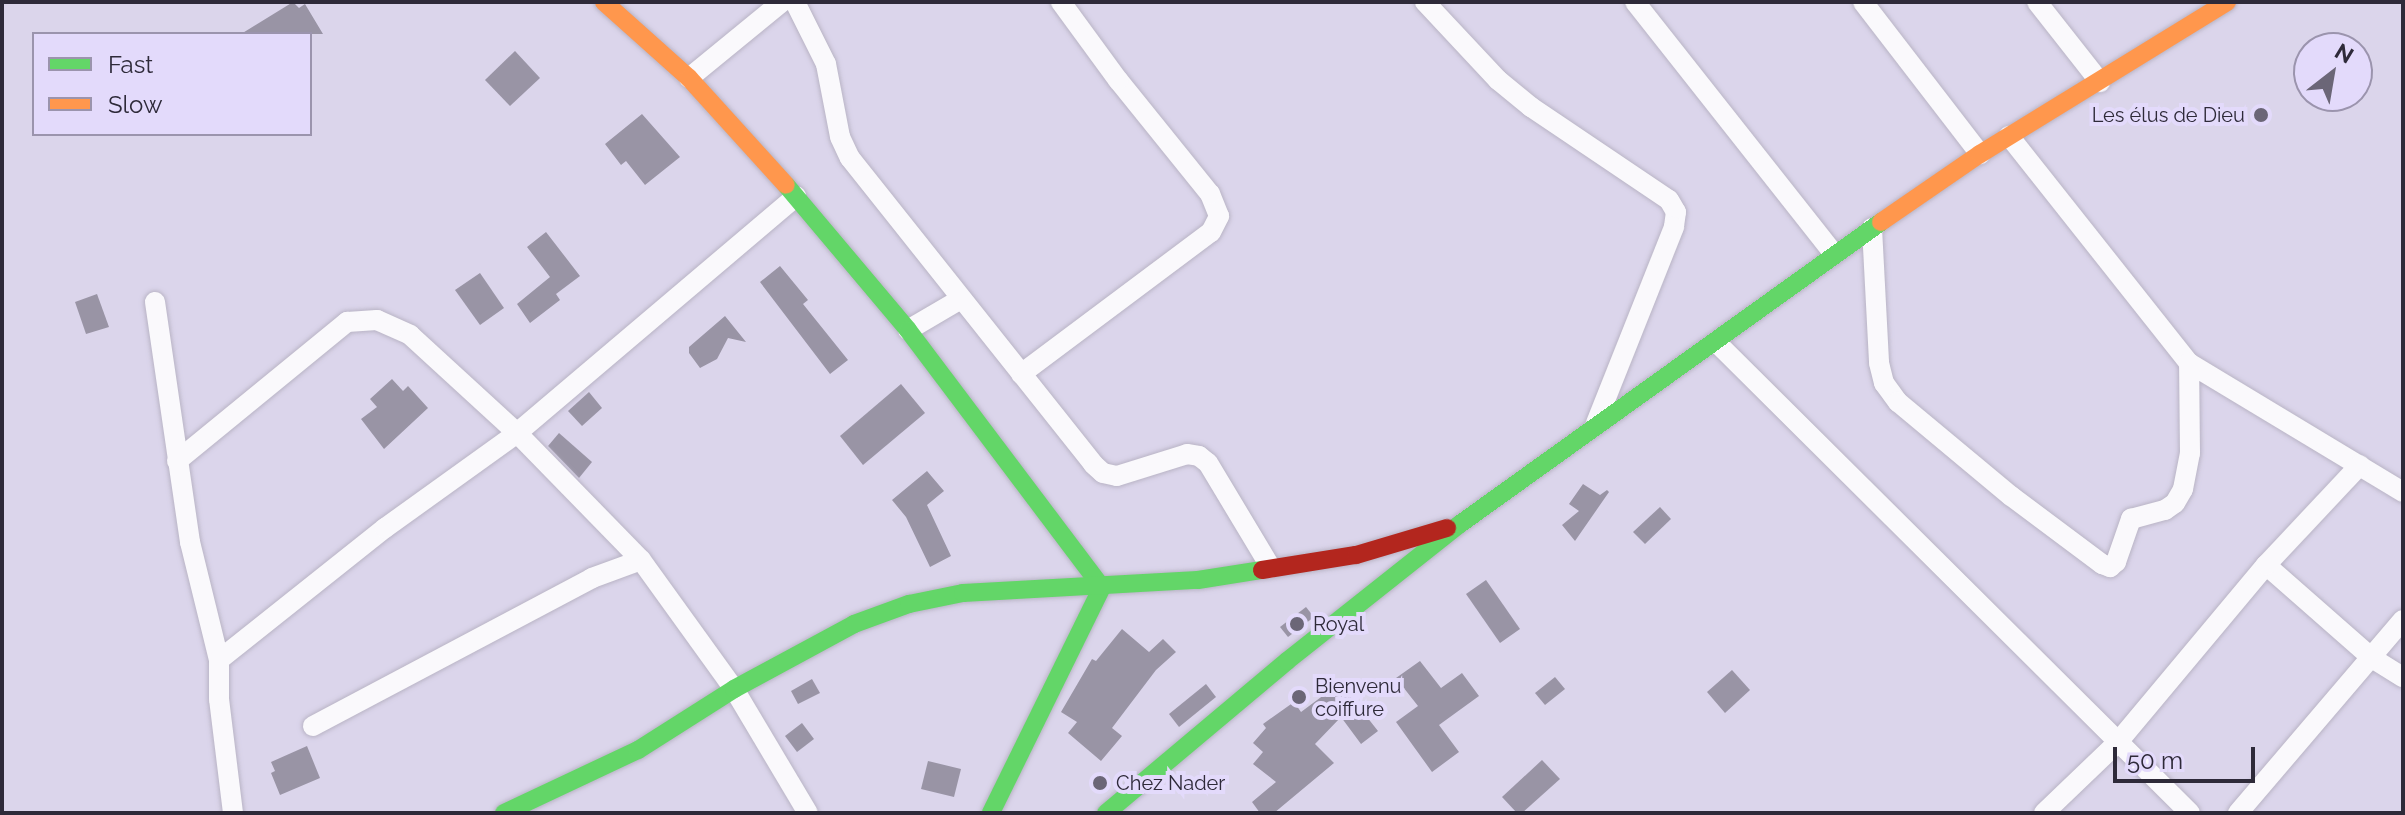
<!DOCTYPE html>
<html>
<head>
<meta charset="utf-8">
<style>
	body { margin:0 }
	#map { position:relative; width:2405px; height:815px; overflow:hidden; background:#dbd5eb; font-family:Raleway,sans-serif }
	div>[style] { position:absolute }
	.building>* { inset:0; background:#9994a5 }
	.roads { filter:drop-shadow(0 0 2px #b9b4c5) drop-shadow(0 0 2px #b9b4c5) }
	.street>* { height:20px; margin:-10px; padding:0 10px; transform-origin:10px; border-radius:10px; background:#faf9fc }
	.fast>* { height:18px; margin:-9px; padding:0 9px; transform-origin:9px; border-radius:9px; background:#63d668 }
	.slow>* { height:18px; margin:-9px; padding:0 9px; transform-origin:9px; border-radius:9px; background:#ff974d }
	.jam>* { height:18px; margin:-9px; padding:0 9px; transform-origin:9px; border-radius:9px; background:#b3261e }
	.dots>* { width:22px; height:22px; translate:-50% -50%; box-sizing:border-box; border:4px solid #e3dafb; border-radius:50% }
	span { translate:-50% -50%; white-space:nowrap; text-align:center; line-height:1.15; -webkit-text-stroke:8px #e3dafb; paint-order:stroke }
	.poi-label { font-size:20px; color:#2e2a39 }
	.right { translate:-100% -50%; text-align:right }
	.left { translate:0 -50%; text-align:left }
	.frame { position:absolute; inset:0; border:4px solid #2e2a39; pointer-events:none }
	.legend { position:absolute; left:32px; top:32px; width:280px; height:104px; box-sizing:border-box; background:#e3dafb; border:2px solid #9b94ad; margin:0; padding:10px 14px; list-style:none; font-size:24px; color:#2e2a39 }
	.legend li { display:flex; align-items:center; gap:16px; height:40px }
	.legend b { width:40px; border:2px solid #9b94ad }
	.north { position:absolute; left:2293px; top:32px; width:80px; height:80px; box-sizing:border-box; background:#e3dafb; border:2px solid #9b94ad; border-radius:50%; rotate:31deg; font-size:22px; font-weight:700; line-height:32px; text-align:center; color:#2e2a39 }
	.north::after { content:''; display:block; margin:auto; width:28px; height:36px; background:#6b6677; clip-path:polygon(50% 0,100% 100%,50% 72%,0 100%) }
	.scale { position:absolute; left:2113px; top:747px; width:142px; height:36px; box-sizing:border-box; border:4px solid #2e2a39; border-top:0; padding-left:10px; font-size:24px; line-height:28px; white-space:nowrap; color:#2e2a39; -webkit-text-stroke:6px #e3dafb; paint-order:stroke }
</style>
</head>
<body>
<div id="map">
	<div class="building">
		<div style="clip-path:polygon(293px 2px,299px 8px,305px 4px,323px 34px,241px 34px)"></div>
		<div style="clip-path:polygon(515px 51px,540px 78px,510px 106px,485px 80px)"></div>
		<div style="clip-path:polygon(642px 114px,680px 157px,645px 185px,626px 161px,621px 165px,605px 144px)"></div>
		<div style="clip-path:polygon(546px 232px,580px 276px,556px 294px,560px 300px,530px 323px,517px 304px,550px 277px,527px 247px)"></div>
		<div style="clip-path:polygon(780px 266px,808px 300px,803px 304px,848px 360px,830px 374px,760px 282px)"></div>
		<div style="clip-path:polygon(480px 273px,504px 308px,480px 325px,455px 290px)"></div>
		<div style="clip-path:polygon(97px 294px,109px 327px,86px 334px,75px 302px)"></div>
		<div style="clip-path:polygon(725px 316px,746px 342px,728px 338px,717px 359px,700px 368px,689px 353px,689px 347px)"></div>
		<div style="clip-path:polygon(392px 379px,403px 391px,408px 386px,428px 408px,384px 449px,361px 419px,377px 407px,370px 399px)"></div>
		<div style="clip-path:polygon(901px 384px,925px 413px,863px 465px,840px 436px)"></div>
		<div style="clip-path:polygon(589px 392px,602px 408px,582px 426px,568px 411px)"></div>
		<div style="clip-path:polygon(559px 433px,592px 462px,579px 478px,548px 446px)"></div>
		<div style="clip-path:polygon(927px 471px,944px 491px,927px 505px,951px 556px,930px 567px,906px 517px,892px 500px)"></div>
		<div style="clip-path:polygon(1583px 484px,1600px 495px,1607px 490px,1609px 492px,1575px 541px,1562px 525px,1579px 511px,1569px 504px)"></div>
		<div style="clip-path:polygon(1660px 507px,1671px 519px,1645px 544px,1633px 532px)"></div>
		<div style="clip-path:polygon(1486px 580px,1520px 629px,1500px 643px,1466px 594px)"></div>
		<div style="clip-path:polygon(1306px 607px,1314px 617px,1288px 637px,1280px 627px)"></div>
		<div style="clip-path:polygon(1122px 629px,1149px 652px,1163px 639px,1176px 652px,1156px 670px,1112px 728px,1122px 736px,1101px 761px,1068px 733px,1077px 722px,1061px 712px,1092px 659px,1096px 661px)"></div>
		<div style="clip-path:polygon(1420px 661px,1441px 688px,1462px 673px,1479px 696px,1439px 725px,1459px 752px,1432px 772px,1396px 722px,1418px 706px,1396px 678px)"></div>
		<div style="clip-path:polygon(1732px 670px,1750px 690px,1725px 713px,1707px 692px)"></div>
		<div style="clip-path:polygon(1555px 677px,1565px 689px,1545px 705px,1535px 693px)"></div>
		<div style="clip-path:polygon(812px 679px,820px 693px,798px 704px,791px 691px)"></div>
		<div style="clip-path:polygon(1340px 683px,1378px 731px,1361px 744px,1341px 717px,1315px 744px,1334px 763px,1274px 813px,1260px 813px,1252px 802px,1276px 782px,1253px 764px,1263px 752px,1253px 743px,1266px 728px,1263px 724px,1294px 702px,1301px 712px)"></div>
		<div style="clip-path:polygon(1206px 684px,1216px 697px,1179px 727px,1169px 714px)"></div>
		<div style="clip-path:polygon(802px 723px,814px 739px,797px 752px,785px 736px)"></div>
		<div style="clip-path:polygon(307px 746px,320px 778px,280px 795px,271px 773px,275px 771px,271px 762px)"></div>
		<div style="clip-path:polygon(1542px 760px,1560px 779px,1522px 813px,1517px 813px,1502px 797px)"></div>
		<div style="clip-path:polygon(928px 761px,961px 769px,954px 797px,921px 789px)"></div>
	</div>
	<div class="roads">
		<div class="street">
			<div style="left:795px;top:2px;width:69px;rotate:63.4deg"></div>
			<div style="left:826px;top:64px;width:74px;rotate:79.1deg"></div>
			<div style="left:840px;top:137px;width:23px;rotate:65deg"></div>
			<div style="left:850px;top:158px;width:391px;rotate:51.5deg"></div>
			<div style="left:1093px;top:464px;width:13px;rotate:42deg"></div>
			<div style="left:1103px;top:473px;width:14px;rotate:12deg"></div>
			<div style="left:1117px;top:476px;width:73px;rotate:-17.4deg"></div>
			<div style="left:1187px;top:454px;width:12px;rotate:9deg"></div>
			<div style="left:1199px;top:456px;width:11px;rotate:38deg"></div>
			<div style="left:1208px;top:463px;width:122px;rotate:59deg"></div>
			<div style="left:1425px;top:2px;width:107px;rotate:46.9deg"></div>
			<div style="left:1498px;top:80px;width:43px;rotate:39.3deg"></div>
			<div style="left:1531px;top:107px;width:166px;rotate:34deg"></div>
			<div style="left:1669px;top:200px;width:14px;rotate:60deg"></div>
			<div style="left:1676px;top:212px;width:15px;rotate:98deg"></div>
			<div style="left:1674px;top:227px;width:211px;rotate:111.7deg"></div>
			<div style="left:1635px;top:2px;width:321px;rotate:51.7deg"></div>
			<div style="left:1863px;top:2px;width:192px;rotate:52.4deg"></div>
			<div style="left:2037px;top:2px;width:102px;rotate:51.8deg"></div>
			<div style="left:689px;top:78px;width:120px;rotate:-39.3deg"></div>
			<div style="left:2009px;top:136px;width:290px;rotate:51.6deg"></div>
			<div style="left:2189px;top:363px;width:250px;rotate:31.1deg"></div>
			<div style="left:1872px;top:228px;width:135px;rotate:87deg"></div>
			<div style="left:1879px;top:363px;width:21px;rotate:76deg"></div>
			<div style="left:1884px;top:383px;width:24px;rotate:54deg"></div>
			<div style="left:1898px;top:402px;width:147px;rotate:39.8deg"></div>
			<div style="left:2011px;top:496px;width:114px;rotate:36.8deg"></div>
			<div style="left:2102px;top:564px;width:9px;rotate:21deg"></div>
			<div style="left:2110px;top:567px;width:8px;rotate:-40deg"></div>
			<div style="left:2116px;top:562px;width:46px;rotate:-70.8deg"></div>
			<div style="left:2131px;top:519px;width:35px;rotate:-15deg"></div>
			<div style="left:2165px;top:510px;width:12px;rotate:-35deg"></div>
			<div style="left:2175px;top:503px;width:16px;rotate:-60deg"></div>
			<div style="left:2183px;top:489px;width:37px;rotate:-79deg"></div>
			<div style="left:2190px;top:453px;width:90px;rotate:-90.6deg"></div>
			<div style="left:155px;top:302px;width:243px;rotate:81.7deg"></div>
			<div style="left:190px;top:542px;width:122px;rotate:76.2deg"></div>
			<div style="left:219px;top:660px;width:39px;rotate:90deg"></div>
			<div style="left:219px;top:699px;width:115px;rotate:83deg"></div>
			<div style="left:908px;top:330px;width:61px;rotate:-30.3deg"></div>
			<div style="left:1716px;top:342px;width:668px;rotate:44.82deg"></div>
			<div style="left:1021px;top:374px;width:237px;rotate:-36.8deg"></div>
			<div style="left:1211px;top:232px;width:18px;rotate:-63deg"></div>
			<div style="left:1219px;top:216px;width:24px;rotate:-112deg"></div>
			<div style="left:1210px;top:194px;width:146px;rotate:-128.9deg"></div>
			<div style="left:1118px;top:80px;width:97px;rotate:-126.2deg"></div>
			<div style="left:177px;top:461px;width:220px;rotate:-39.3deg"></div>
			<div style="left:347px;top:322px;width:30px;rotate:-4deg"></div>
			<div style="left:377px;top:320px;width:36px;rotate:24deg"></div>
			<div style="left:410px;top:335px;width:145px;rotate:42.5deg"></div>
			<div style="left:517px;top:433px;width:177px;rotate:45.7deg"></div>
			<div style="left:641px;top:560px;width:159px;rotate:54.2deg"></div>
			<div style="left:734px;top:689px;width:144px;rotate:59.2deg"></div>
			<div style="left:2266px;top:565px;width:141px;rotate:41.3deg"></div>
			<div style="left:2372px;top:658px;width:36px;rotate:32deg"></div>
			<div style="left:219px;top:660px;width:212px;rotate:-38.5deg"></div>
			<div style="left:385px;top:528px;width:163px;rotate:-35.7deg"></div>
			<div style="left:517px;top:433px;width:366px;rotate:-40.3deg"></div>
			<div style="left:313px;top:726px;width:316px;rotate:-27.9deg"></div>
			<div style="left:592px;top:578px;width:52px;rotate:-20.2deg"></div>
			<div style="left:2044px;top:813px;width:103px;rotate:-43.8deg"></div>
			<div style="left:2118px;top:742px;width:231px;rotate:-50.1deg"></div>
			<div style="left:2266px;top:565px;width:137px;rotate:-46.8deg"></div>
			<div style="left:2238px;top:813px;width:254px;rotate:-49.5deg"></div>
		</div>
		<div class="fast">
			<div style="left:786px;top:185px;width:189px;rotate:49.9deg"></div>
			<div style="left:908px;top:330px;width:322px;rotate:53deg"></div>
			<div style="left:1102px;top:587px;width:252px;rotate:116.2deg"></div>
			<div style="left:504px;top:813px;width:148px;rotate:-25.2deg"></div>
			<div style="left:638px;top:750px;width:114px;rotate:-32.4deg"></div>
			<div style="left:734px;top:689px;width:136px;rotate:-28.4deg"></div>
			<div style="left:854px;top:624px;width:59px;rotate:-20deg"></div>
			<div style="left:909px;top:604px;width:55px;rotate:-11.5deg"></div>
			<div style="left:963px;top:593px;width:235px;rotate:-3.2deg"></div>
			<div style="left:1198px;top:580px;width:65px;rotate:-8.9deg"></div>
			<div style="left:1106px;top:813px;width:236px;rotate:-40deg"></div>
			<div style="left:1287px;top:661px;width:221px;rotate:-38.4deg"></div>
			<div style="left:1460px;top:524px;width:518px;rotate:-35.65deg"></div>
		</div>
		<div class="slow">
			<div style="left:604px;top:2px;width:114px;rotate:41.8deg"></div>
			<div style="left:689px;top:78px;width:144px;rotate:47.8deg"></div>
			<div style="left:1881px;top:222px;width:120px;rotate:-34.5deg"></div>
			<div style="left:1980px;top:154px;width:290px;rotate:-31.6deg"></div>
		</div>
		<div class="jam">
			<div style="left:1262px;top:570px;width:95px;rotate:-9.1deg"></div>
			<div style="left:1356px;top:555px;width:95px;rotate:-16.5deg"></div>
		</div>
	</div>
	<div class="dots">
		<div style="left:2261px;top:115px;background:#6b6677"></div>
		<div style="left:1297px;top:624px;background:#6b6677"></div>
		<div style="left:1299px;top:697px;background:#6b6677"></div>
		<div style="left:1100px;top:783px;background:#6b6677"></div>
	</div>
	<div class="poi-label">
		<span class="right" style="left:2245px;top:115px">Les élus de Dieu</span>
		<span class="left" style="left:1313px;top:624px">Royal</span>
		<span class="left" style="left:1315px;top:698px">Bienvenu<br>coiffure</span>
		<span class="left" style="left:1116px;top:783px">Chez Nader</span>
	</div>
	<div class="frame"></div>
	<ul class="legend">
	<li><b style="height:10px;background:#63d668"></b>Fast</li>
	<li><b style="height:10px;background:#ff974d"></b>Slow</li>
	</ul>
	<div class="north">N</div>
	<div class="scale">50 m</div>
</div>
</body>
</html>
